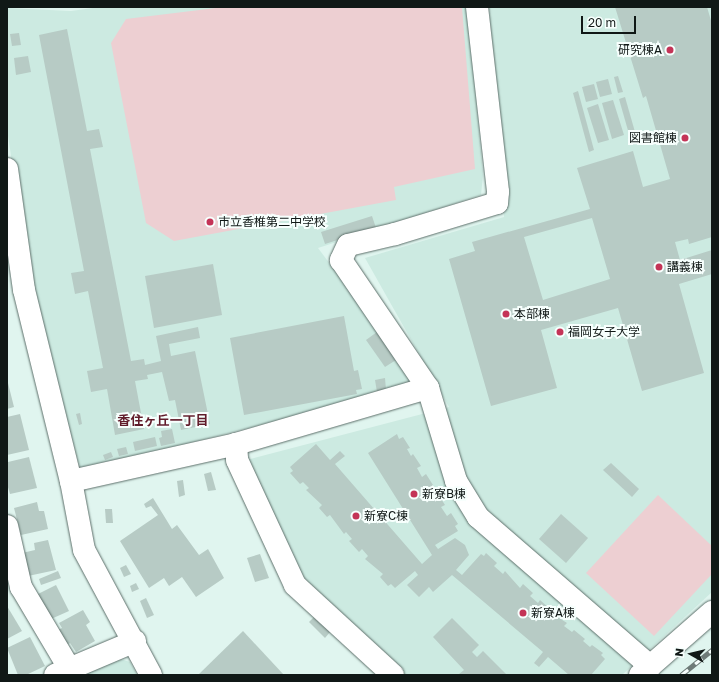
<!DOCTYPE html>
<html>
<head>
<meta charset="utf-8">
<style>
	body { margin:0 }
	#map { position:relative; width:719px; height:682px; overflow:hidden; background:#e0f5ef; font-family:"Golos Text","Noto Sans JP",sans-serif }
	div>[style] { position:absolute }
	.built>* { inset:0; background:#cceae1 }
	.green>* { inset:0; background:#edcfd2 }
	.building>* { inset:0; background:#b7cbc5 }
	.roads { filter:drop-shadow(0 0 1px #5d6f6a) drop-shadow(0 0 1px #5d6f6a) }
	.minor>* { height:22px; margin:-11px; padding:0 11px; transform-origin:11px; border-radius:11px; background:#fff }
	.rail>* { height:4.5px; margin-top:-2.25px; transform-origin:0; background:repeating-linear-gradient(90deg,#f7fffd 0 9px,#6e7b78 0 18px); box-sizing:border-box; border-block:1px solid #6e7b78 }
	.dots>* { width:11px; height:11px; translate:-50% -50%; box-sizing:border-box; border:2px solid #f7fffd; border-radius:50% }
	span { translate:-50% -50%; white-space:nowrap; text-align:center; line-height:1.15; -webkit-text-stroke:4px #f7fffd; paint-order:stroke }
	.poi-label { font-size:12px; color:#101816 }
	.right { translate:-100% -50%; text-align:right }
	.left { translate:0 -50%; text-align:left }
	.neighbourhood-label { font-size:13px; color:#611c2b; font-weight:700 }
	.frame { position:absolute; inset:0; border:8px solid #101816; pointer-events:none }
	.north { position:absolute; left:671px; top:634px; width:40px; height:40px; -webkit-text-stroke:3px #f7fffd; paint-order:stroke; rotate:278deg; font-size:11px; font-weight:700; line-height:16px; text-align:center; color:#101816 }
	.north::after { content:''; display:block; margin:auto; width:14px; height:18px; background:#101816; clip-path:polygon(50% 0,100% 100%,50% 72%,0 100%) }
	.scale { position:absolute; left:581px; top:16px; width:55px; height:18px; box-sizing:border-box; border:2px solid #101816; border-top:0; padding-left:5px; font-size:12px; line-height:14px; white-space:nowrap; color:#101816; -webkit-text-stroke:3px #f7fffd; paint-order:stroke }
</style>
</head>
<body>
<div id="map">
	<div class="built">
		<div style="clip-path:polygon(100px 7px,468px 7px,483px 175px,481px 195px,318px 248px,420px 384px,81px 471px,31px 290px,7px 129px,7px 8px,71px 11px)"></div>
		<div style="clip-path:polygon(489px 7px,712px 7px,712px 592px,622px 675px,403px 675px,301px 575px,243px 461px,449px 407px,365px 258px,504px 217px)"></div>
		<div style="clip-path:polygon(117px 658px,130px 662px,137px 675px,81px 675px)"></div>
	</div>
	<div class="green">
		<div style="clip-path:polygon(224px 7px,462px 7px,475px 169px,394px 187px,396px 200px,174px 241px,146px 223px,111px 43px,126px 19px)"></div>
		<div style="clip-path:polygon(658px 495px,712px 546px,712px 574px,654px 636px,586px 573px)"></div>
	</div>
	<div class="building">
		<div style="clip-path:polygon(evenodd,615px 7px,707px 7px,712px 24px,712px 237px,689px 244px,688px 239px,675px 242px,680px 260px,712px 250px,712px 274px,679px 284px,704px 373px,642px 391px,618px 308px,541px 330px,557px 388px,491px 406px,449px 259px,475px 251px,472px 242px,590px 209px,577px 168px,633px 151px,643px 187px,670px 179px,646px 96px,643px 98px,615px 7px,592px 218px,610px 279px,543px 300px,524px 237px,592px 218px)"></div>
		<div style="clip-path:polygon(67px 29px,87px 131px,99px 129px,103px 147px,90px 149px,131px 361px,144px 359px,145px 365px,161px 361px,156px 336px,198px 327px,200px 338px,169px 344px,171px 356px,195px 351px,210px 424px,181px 430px,175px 400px,169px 401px,162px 372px,147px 375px,148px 379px,135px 381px,144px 429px,115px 435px,107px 389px,91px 392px,87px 371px,103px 368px,88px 291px,75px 294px,71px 273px,84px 271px,39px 35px)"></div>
		<div style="clip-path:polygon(19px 33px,21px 45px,12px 46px,10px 34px)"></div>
		<div style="clip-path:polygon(28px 56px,31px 72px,16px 75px,14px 58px)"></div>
		<div style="clip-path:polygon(618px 76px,623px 92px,618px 93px,614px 77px)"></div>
		<div style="clip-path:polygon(608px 79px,612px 94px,600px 97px,596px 82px)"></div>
		<div style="clip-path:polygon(594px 84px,598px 99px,586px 102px,582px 87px)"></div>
		<div style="clip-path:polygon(578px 91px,594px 150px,589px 152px,573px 93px)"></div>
		<div style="clip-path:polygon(625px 97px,635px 132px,629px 134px,619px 99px)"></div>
		<div style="clip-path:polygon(613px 100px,624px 135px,612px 139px,602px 103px)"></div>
		<div style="clip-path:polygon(598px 104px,609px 140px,598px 143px,587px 108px)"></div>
		<div style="clip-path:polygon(372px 216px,376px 228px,325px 244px,321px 232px)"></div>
		<div style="clip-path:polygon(213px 264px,222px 315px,154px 328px,145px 276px)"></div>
		<div style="clip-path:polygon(344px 316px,354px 371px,358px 370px,362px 389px,356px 390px,357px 394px,244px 415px,230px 338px)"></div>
		<div style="clip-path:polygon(377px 332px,396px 360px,385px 367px,366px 340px)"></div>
		<div style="clip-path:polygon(385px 378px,386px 390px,377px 392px,375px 380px)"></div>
		<div style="clip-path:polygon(7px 379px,14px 407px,7px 409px)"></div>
		<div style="clip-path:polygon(80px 413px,82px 424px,79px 425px,76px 414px)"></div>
		<div style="clip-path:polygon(20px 414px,29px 450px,7px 455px,7px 417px)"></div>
		<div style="clip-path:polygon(172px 429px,175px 443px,161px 446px,159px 438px,162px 437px,161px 431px)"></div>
		<div style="clip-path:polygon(397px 434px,399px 439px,403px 437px,410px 448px,407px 449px,411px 456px,413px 454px,421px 466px,417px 468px,422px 477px,426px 474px,433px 485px,430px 487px,435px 495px,438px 494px,445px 505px,441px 507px,447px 516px,451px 513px,458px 524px,455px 526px,458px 531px,435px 545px,438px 549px,455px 538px,465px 545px,469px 555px,456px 570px,462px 575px,481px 554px,484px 556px,486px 553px,497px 563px,494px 566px,503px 574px,505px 571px,520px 588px,523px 584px,533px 593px,530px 596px,538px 603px,540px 600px,549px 608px,548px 611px,567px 623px,564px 626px,572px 632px,574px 630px,585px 639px,583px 641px,590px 647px,592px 645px,603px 653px,601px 655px,605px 659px,591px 675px,569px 675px,548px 657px,539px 667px,534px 663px,543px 652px,452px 575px,433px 592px,429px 587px,419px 597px,407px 585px,418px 575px,415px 571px,395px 588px,391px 584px,388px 586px,380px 577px,383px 574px,365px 559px,368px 556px,362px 549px,359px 552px,349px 541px,352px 539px,346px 532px,344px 534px,330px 515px,327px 517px,319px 508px,322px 505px,306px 490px,309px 488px,303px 482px,300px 484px,290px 473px,293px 471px,290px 467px,316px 444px,330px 460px,340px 451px,345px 456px,335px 464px,422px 564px,432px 555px,368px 453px)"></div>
		<div style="clip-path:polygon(155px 437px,157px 446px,135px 451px,133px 442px)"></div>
		<div style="clip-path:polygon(126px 447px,128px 454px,119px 456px,117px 449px)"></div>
		<div style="clip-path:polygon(111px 452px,113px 457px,105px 460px,103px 455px)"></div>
		<div style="clip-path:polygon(29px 457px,37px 488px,10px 494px,7px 484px,8px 462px)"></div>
		<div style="clip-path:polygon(611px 463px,639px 489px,632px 497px,603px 470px)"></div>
		<div style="clip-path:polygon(211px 472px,216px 490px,208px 491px,204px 474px)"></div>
		<div style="clip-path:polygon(183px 480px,185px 495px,179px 497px,177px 481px)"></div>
		<div style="clip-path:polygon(153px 498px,172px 529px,177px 525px,199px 555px,208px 549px,224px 578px,196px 597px,182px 577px,169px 586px,164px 578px,149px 588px,120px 541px,158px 515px,151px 506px,146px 508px,144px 504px)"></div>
		<div style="clip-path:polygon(37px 502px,39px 511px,44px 511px,48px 529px,21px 535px,14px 508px)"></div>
		<div style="clip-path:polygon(105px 509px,112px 509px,113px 523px,106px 523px)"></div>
		<div style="clip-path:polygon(561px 514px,588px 538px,566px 563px,539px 539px)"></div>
		<div style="clip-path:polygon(48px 540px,56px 570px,28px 576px,22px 553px,35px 550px,34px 543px)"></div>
		<div style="clip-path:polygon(260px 554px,269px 578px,255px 582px,247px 558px)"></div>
		<div style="clip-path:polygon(126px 565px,131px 574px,124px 577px,120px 568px)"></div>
		<div style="clip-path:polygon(58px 571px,61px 578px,41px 585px,39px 579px)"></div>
		<div style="clip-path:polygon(136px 583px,139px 589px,132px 592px,130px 586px)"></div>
		<div style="clip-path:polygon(56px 585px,69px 611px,51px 619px,36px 595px)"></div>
		<div style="clip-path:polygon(146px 598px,154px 615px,147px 618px,140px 601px)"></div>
		<div style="clip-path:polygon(7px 606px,22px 631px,7px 639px)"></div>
		<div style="clip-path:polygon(83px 610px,90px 622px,86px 625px,95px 641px,76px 652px,70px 643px,67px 645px,58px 630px,62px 628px,59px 623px)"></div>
		<div style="clip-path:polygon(315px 616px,330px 632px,325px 638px,309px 622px)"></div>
		<div style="clip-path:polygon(452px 618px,479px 645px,472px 652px,477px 657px,483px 651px,507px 675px,459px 674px,464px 670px,433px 637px)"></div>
		<div style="clip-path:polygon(243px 631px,284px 675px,198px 675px)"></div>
		<div style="clip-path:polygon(30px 637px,45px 666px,26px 675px,18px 675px,7px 648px)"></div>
	</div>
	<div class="roads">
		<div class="minor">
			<div style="left:477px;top:7px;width:186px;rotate:83.5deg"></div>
			<div style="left:498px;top:192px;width:11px;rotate:95deg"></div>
			<div style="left:497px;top:203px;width:107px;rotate:163.1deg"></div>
			<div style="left:395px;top:234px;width:48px;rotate:166.8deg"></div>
			<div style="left:348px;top:245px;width:17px;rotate:115deg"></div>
			<div style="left:341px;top:260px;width:155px;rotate:55.8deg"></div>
			<div style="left:428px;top:388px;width:97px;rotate:73.2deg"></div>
			<div style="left:456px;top:481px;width:42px;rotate:58.6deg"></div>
			<div style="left:478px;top:517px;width:228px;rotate:40.9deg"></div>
			<div style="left:7px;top:169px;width:122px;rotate:82deg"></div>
			<div style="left:24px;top:290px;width:197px;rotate:76.2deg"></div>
			<div style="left:71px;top:481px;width:70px;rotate:79.3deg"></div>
			<div style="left:84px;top:550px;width:142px;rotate:61.8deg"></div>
			<div style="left:236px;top:444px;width:16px;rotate:86deg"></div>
			<div style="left:237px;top:460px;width:138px;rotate:65.1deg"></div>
			<div style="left:295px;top:585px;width:133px;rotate:42.6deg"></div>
			<div style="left:71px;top:481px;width:169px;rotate:-12.6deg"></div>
			<div style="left:236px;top:444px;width:200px;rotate:-16.3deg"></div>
			<div style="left:7px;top:526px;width:63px;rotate:77.1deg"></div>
			<div style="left:21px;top:587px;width:94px;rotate:59.3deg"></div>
			<div style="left:55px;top:675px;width:87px;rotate:-23deg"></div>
			<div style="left:640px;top:675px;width:96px;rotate:-41.2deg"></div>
		</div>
	</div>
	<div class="rail">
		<div style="left:681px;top:675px;width:40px;rotate:-39deg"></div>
	</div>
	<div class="dots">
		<div style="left:670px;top:50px;background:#c43457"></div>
		<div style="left:685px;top:138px;background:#c43457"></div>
		<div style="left:210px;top:222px;background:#c43457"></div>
		<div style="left:659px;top:267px;background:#c43457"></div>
		<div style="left:506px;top:314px;background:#c43457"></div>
		<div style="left:560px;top:332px;background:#c43457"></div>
		<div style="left:414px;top:494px;background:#c43457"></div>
		<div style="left:356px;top:516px;background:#c43457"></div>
		<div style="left:523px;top:613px;background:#c43457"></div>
	</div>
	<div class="poi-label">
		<span class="right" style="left:662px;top:50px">研究棟A</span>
		<span class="right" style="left:677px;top:138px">図書館棟</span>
		<span class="left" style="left:218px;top:222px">市立香椎第二中学校</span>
		<span class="left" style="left:667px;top:267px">講義棟</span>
		<span class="left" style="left:514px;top:314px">本部棟</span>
		<span class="left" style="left:568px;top:332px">福岡女子大学</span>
		<span class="left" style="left:422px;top:494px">新寮B棟</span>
		<span class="left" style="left:364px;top:516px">新寮C棟</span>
		<span class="left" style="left:531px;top:613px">新寮A棟</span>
	</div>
	<div class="neighbourhood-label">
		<span style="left:163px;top:420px">香住ヶ丘一丁目</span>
	</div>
	<div class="frame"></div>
	<div class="north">N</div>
	<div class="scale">20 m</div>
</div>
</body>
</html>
